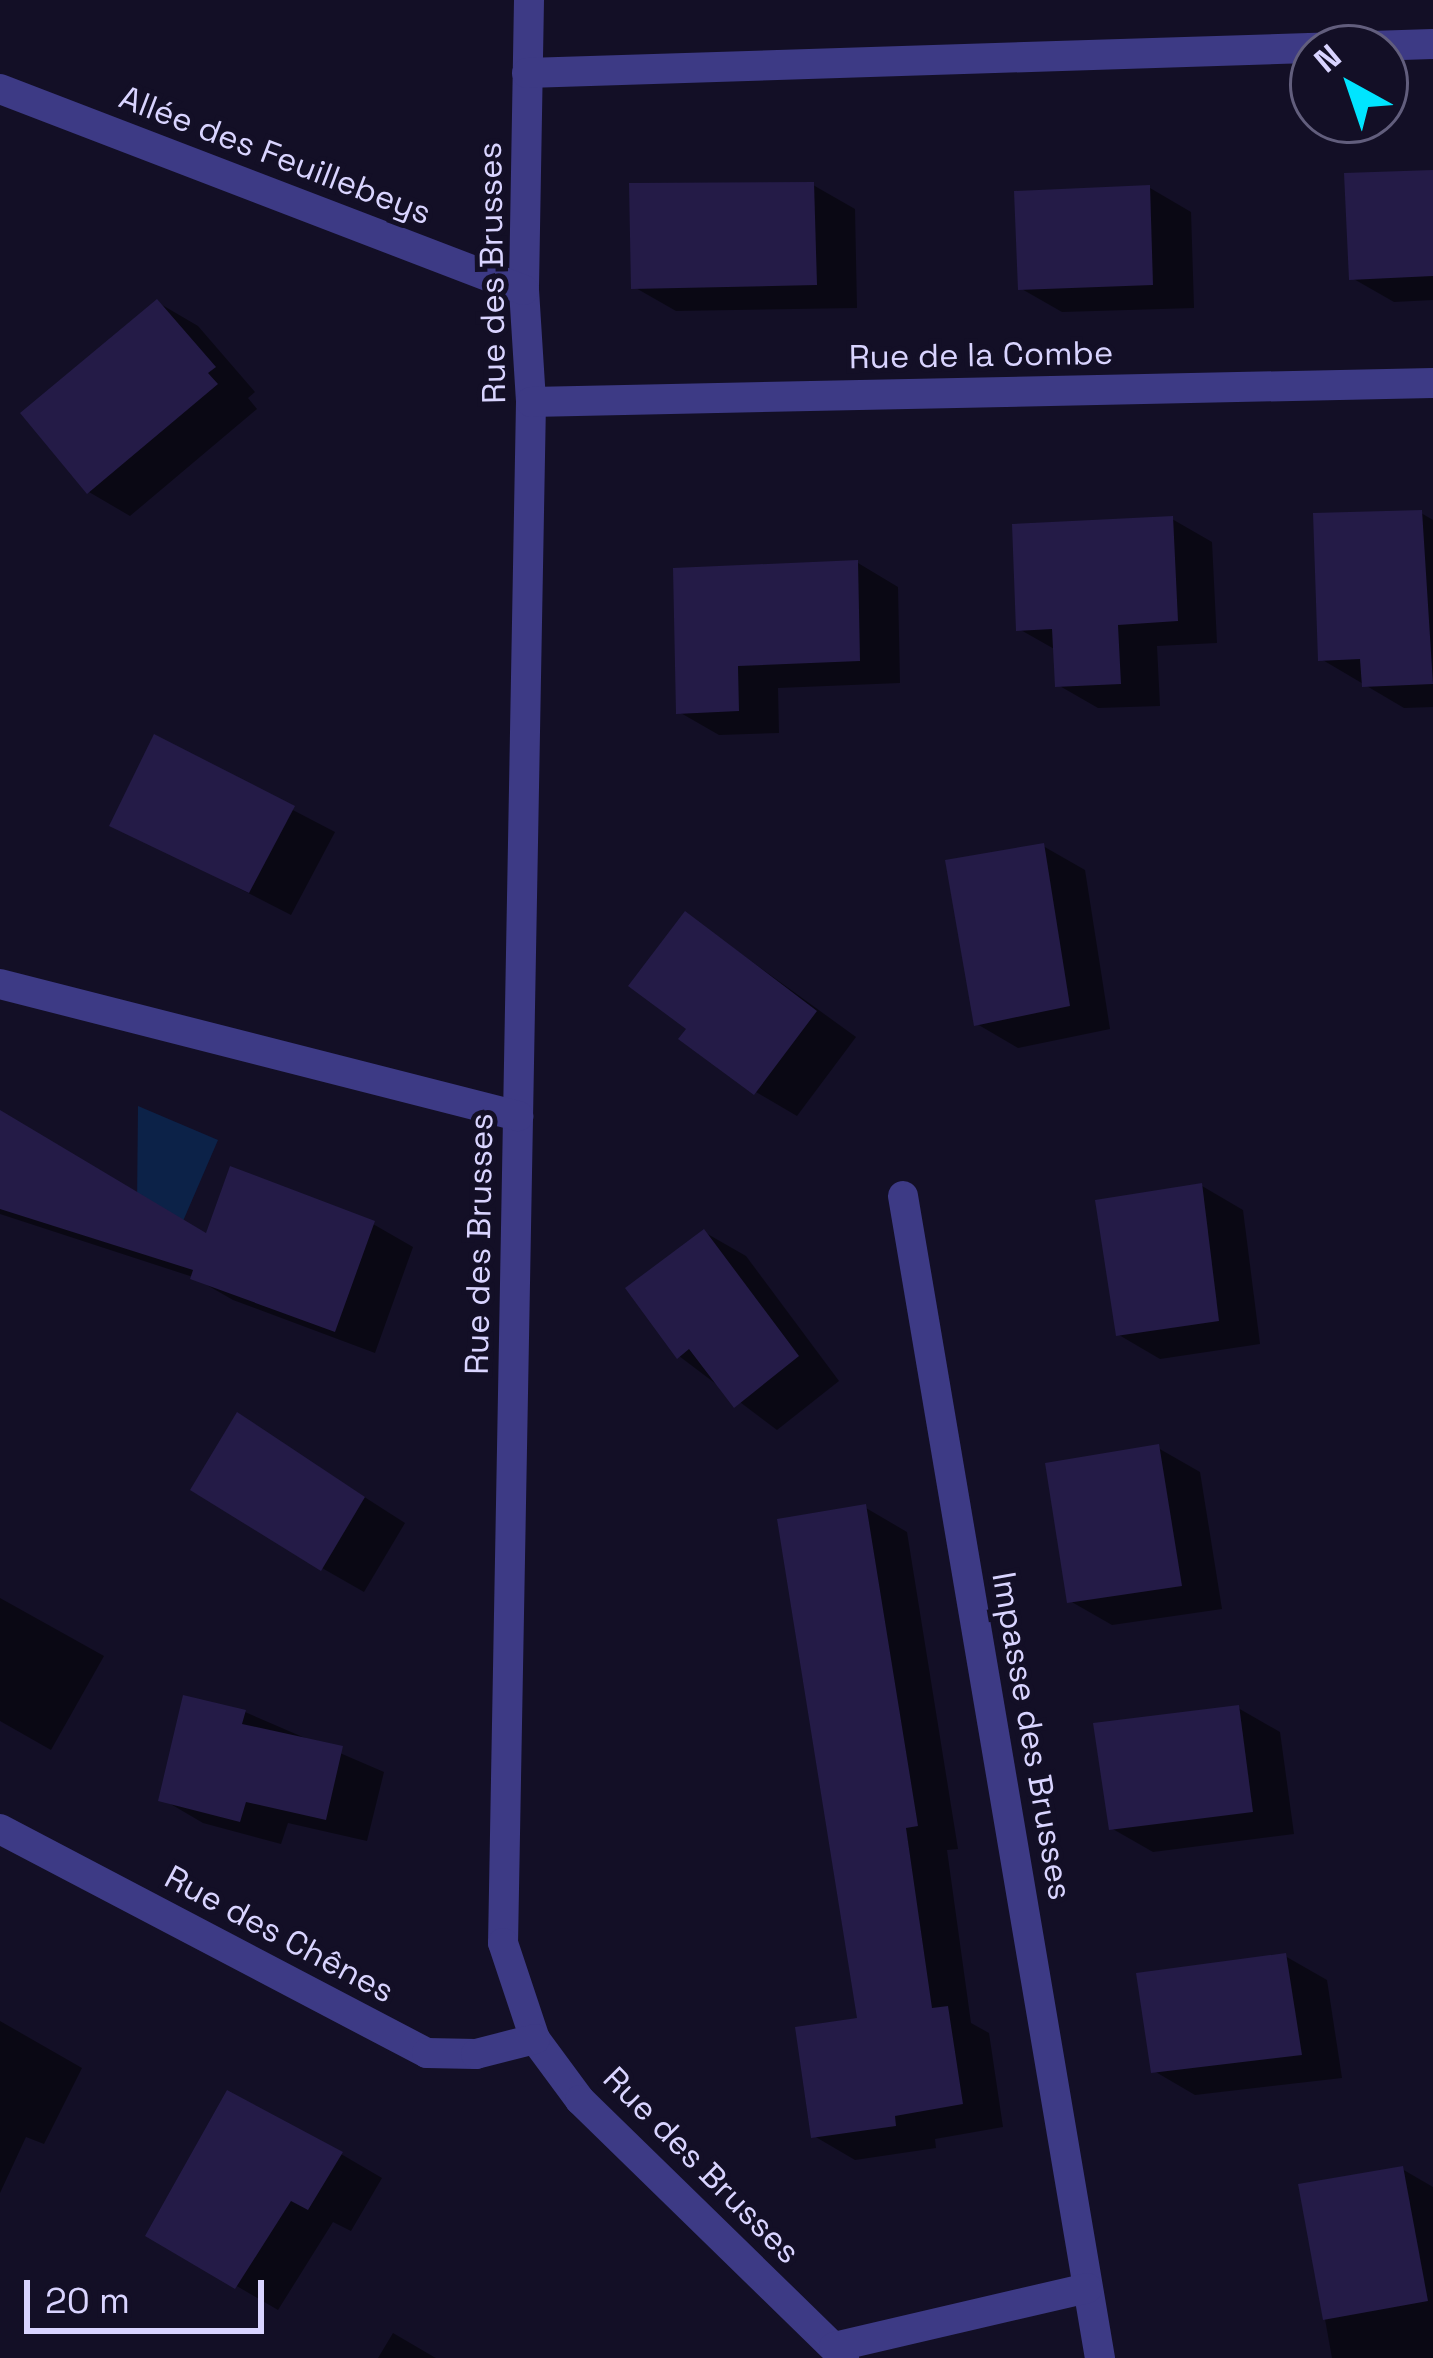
<!DOCTYPE html>
<html>
<head>
<meta charset="utf-8">
<style>
	body { margin:0 }
	#map { position:relative; width:1433px; height:2358px; overflow:hidden; background:#130f26; font-family:"Space Grotesk",sans-serif }
	div>[style] { position:absolute }
	.water>* { inset:0; background:#0c2248 }
	.shadow>* { inset:0; background:#0007 }
	.building>* { inset:0; background:#241b47 }
	.minor>* { height:30px; margin:-15px; padding:0 15px; transform-origin:15px; border-radius:15px; background:#3d3a85 }
	span { translate:-50% -50%; white-space:nowrap; text-align:center; line-height:1.15; -webkit-text-stroke:10px #130f26; paint-order:stroke }
	.street-label { font-size:33px; color:#d9d4ff }
	.north { position:absolute; left:1289px; top:24px; width:120px; height:120px; box-sizing:border-box; background:#130f26; border:3px solid #625e7d; border-radius:50%; rotate:320deg; font-size:33px; font-weight:700; line-height:48px; text-align:center; color:#d9d4ff }
	.north::after { content:''; display:block; margin:auto; width:42px; height:54px; background:#00e5ff; clip-path:polygon(50% 0,100% 100%,50% 72%,0 100%) }
	.scale { position:absolute; left:24px; top:2280px; width:240px; height:54px; box-sizing:border-box; border:6px solid #d9d4ff; border-top:0; padding-left:15px; font-size:36px; line-height:42px; white-space:nowrap; color:#d9d4ff; -webkit-text-stroke:9px #130f26; paint-order:stroke }
</style>
</head>
<body>
<div id="map">
	<div class="water">
		<div style="clip-path:polygon(138px 1106px,218px 1140px,180px 1228px,137px 1206px)"></div>
	</div>
	<div class="shadow">
		<div style="clip-path:polygon(1433px 173px,1433px 300px,1394px 302px,1352px 278px)"></div>
		<div style="clip-path:polygon(813px 185px,855px 209px,857px 308px,676px 311px,634px 287px)"></div>
		<div style="clip-path:polygon(1150px 188px,1191px 212px,1194px 308px,1062px 312px,1020px 288px)"></div>
		<div style="clip-path:polygon(157px 302px,198px 326px,255px 392px,248px 398px,257px 409px,130px 516px,89px 492px)"></div>
		<div style="clip-path:polygon(1421px 513px,1433px 520px,1433px 707px,1404px 708px,1321px 659px)"></div>
		<div style="clip-path:polygon(1172px 519px,1212px 542px,1217px 643px,1157px 646px,1160px 706px,1098px 708px,1058px 685px,1056px 650px,1019px 629px)"></div>
		<div style="clip-path:polygon(858px 563px,898px 587px,900px 683px,778px 688px,779px 733px,719px 735px,679px 712px)"></div>
		<div style="clip-path:polygon(155px 738px,335px 832px,291px 915px,113px 824px)"></div>
		<div style="clip-path:polygon(1043px 846px,1085px 870px,1110px 1029px,1018px 1048px,977px 1024px)"></div>
		<div style="clip-path:polygon(686px 914px,856px 1037px,797px 1116px,756px 1092px,690px 1029px)"></div>
		<div style="clip-path:polygon(0 1121px,208px 1236px,373px 1224px,413px 1247px,375px 1353px,233px 1300px,193px 1277px,0 1214px)"></div>
		<div style="clip-path:polygon(1202px 1186px,1243px 1210px,1260px 1344px,1160px 1359px,1119px 1335px)"></div>
		<div style="clip-path:polygon(704px 1232px,746px 1256px,839px 1381px,777px 1430px,679px 1356px)"></div>
		<div style="clip-path:polygon(238px 1416px,405px 1523px,364px 1592px,322px 1568px)"></div>
		<div style="clip-path:polygon(1158px 1448px,1200px 1472px,1222px 1609px,1112px 1625px,1070px 1601px)"></div>
		<div style="clip-path:polygon(866px 1508px,907px 1532px,958px 1849px,947px 1850px,971px 2023px,989px 2033px,1003px 2127px,935px 2139px,936px 2148px,855px 2160px,814px 2136px,861px 2021px)"></div>
		<div style="clip-path:polygon(0 1598px,104px 1656px,51px 1750px,0 1721px)"></div>
		<div style="clip-path:polygon(1238px 1708px,1280px 1732px,1294px 1834px,1153px 1852px,1111px 1828px)"></div>
		<div style="clip-path:polygon(245px 1712px,384px 1772px,367px 1841px,288px 1823px,281px 1844px,203px 1823px,162px 1799px)"></div>
		<div style="clip-path:polygon(1285px 1956px,1327px 1980px,1342px 2078px,1195px 2095px,1154px 2071px)"></div>
		<div style="clip-path:polygon(0 2021px,82px 2068px,44px 2144px,26px 2137px,0 2193px)"></div>
		<div style="clip-path:polygon(341px 2154px,382px 2178px,351px 2231px,333px 2222px,278px 2310px,149px 2235px)"></div>
		<div style="clip-path:polygon(1402px 2169px,1433px 2187px,1433px 2358px,1332px 2358px,1301px 2186px)"></div>
		<div style="clip-path:polygon(393px 2333px,434px 2357px,436px 2358px,378px 2358px)"></div>
	</div>
	<div class="building">
		<div style="clip-path:polygon(1433px 170px,1433px 276px,1349px 280px,1344px 173px)"></div>
		<div style="clip-path:polygon(814px 182px,817px 285px,631px 289px,629px 183px)"></div>
		<div style="clip-path:polygon(1150px 185px,1153px 285px,1018px 290px,1014px 191px)"></div>
		<div style="clip-path:polygon(157px 299px,216px 367px,208px 373px,218px 384px,87px 494px,20px 413px)"></div>
		<div style="clip-path:polygon(1422px 510px,1433px 684px,1362px 687px,1360px 659px,1318px 661px,1313px 513px)"></div>
		<div style="clip-path:polygon(1173px 516px,1178px 621px,1118px 625px,1121px 684px,1055px 687px,1052px 629px,1016px 631px,1012px 524px)"></div>
		<div style="clip-path:polygon(858px 560px,860px 661px,738px 666px,739px 711px,676px 714px,673px 568px)"></div>
		<div style="clip-path:polygon(154px 734px,295px 806px,249px 893px,109px 826px)"></div>
		<div style="clip-path:polygon(1044px 843px,1070px 1006px,974px 1026px,945px 860px)"></div>
		<div style="clip-path:polygon(685px 911px,817px 1011px,754px 1095px,678px 1039px,686px 1029px,628px 986px)"></div>
		<div style="clip-path:polygon(0 1110px,206px 1233px,230px 1166px,375px 1221px,335px 1332px,190px 1279px,193px 1270px,0 1209px)"></div>
		<div style="clip-path:polygon(1202px 1183px,1219px 1321px,1116px 1336px,1095px 1200px)"></div>
		<div style="clip-path:polygon(704px 1229px,799px 1356px,734px 1408px,689px 1349px,677px 1359px,625px 1288px)"></div>
		<div style="clip-path:polygon(237px 1412px,365px 1497px,321px 1571px,190px 1490px)"></div>
		<div style="clip-path:polygon(1159px 1444px,1182px 1586px,1067px 1603px,1045px 1463px)"></div>
		<div style="clip-path:polygon(866px 1504px,918px 1826px,906px 1828px,932px 2008px,948px 2006px,963px 2104px,895px 2116px,896px 2126px,811px 2138px,795px 2027px,857px 2018px,777px 1519px)"></div>
		<div style="clip-path:polygon(183px 1695px,246px 1710px,242px 1724px,343px 1746px,326px 1820px,246px 1802px,240px 1822px,158px 1801px)"></div>
		<div style="clip-path:polygon(1239px 1705px,1253px 1812px,1109px 1830px,1093px 1723px)"></div>
		<div style="clip-path:polygon(1286px 1953px,1302px 2055px,1151px 2073px,1136px 1973px)"></div>
		<div style="clip-path:polygon(227px 2090px,343px 2152px,308px 2210px,291px 2201px,235px 2289px,145px 2236px)"></div>
		<div style="clip-path:polygon(1403px 2166px,1428px 2301px,1323px 2320px,1298px 2184px)"></div>
	</div>
	<div class="minor">
		<div style="left:529px;top:0;width:290px;rotate:91deg"></div>
		<div style="left:524px;top:290px;width:112px;rotate:86.4deg"></div>
		<div style="left:531px;top:402px;width:1541px;rotate:91.04deg"></div>
		<div style="left:503px;top:1943px;width:101px;rotate:71.6deg"></div>
		<div style="left:535px;top:2039px;width:76px;rotate:53.6deg"></div>
		<div style="left:580px;top:2100px;width:369px;rotate:44.3deg"></div>
		<div style="left:527px;top:73px;width:906px;rotate:-1.83deg"></div>
		<div style="left:0;top:89px;width:561px;rotate:20.99deg"></div>
		<div style="left:531px;top:402px;width:902px;rotate:-1.21deg"></div>
		<div style="left:0;top:984px;width:535px;rotate:14.3deg"></div>
		<div style="left:903px;top:1196px;width:1179px;rotate:80.38deg"></div>
		<div style="left:0;top:1829px;width:482px;rotate:27.7deg"></div>
		<div style="left:427px;top:2053px;width:49px;rotate:1.2deg"></div>
		<div style="left:476px;top:2054px;width:61px;rotate:-14.3deg"></div>
		<div style="left:834px;top:2347px;width:260px;rotate:-13.1deg"></div>
	</div>
	<div class="street-label">
		<span style="left:275px;top:156px;rotate:21deg">Allée des Feuillebeys</span>
		<span style="left:493px;top:273px;rotate:-91deg">Rue des Brusses</span>
		<span style="left:981px;top:356px;rotate:-1deg">Rue de la Combe</span>
		<span style="left:480px;top:1244px;rotate:-89deg">Rue des Brusses</span>
		<span style="left:1031px;top:1736px;rotate:80deg">Impasse des Brusses</span>
		<span style="left:279px;top:1935px;rotate:28deg">Rue des Chênes</span>
		<span style="left:701px;top:2166px;rotate:45deg">Rue des Brusses</span>
	</div>
	<div class="north">N</div>
	<div class="scale">20 m</div>
</div>
</body>
</html>
